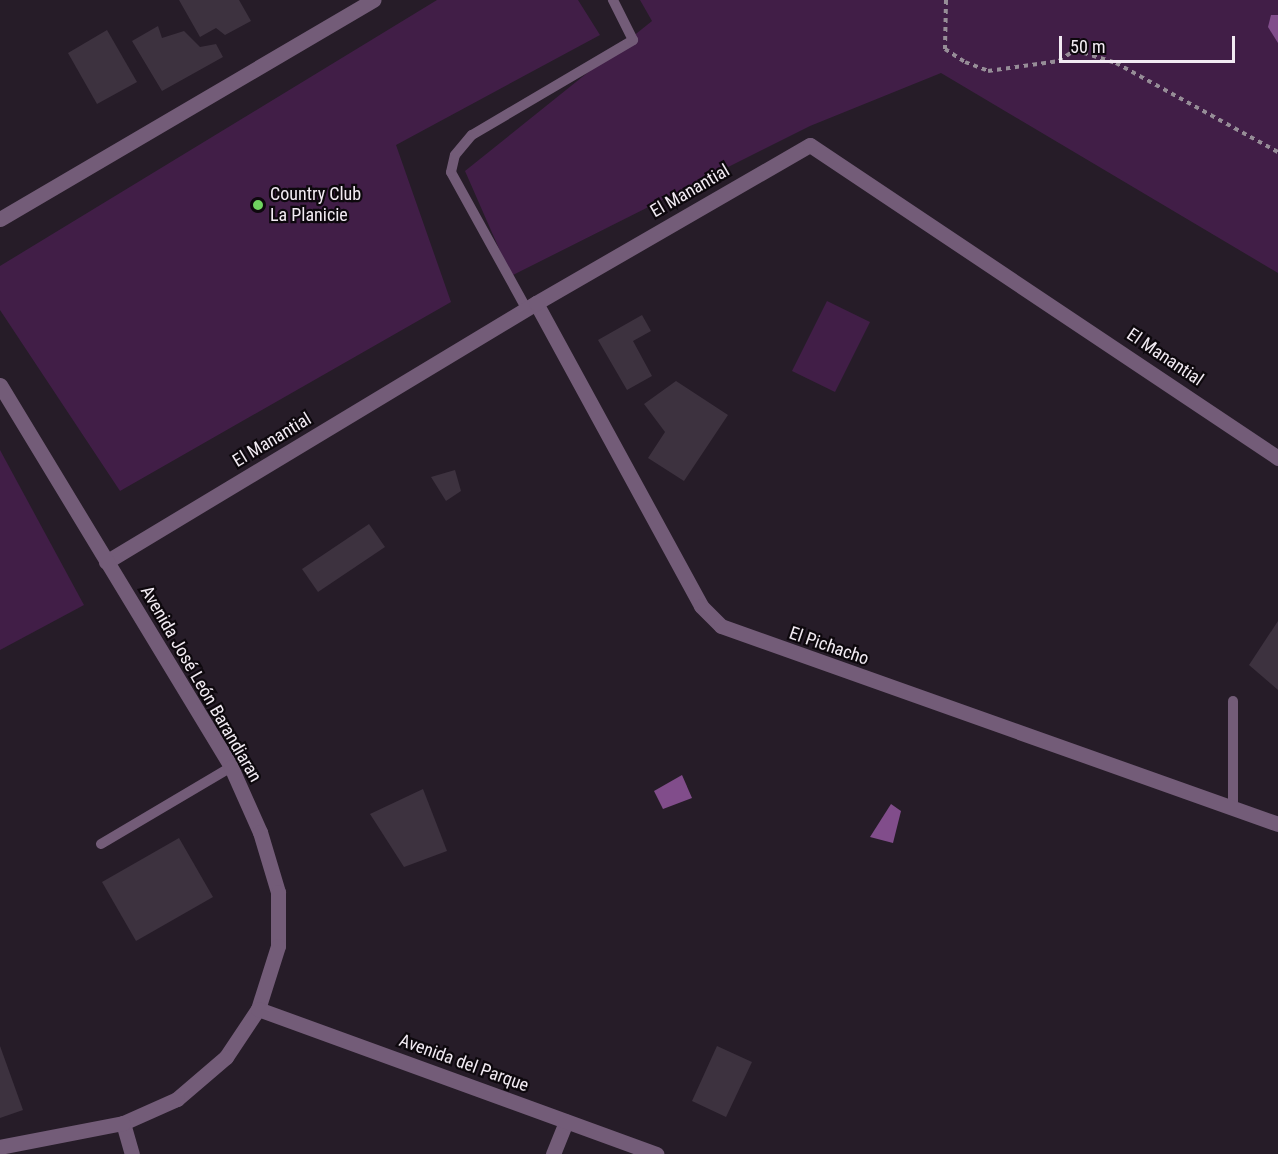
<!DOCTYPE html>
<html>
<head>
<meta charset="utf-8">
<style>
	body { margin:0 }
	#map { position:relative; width:1278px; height:1154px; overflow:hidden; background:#261c28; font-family:"Roboto Condensed",sans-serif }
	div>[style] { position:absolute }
	.green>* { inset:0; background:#411e47 }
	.water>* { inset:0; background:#814d8b }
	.building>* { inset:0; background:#3d323f }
	.path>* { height:4px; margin-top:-2px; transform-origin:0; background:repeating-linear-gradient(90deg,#968d97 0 4.5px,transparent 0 9px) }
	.service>* { height:10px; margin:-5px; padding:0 5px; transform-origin:5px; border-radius:5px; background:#735c78 }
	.minor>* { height:15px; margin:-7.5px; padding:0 7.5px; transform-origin:7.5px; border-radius:7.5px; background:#735c78 }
	.tertiary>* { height:15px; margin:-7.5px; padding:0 7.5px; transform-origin:7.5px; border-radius:7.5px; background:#735c78 }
	.dots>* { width:16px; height:16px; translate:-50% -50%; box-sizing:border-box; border:3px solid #0d080d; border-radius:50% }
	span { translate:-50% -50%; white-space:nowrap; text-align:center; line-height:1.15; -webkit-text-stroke:4.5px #0d080d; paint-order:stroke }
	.street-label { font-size:18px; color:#f2ebf3 }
	.poi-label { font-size:18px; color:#f2ebf3 }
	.left { translate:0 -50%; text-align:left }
	.scale { position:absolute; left:1059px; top:36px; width:176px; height:27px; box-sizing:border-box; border:3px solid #f2ebf3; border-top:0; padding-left:8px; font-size:18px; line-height:21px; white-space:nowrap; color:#f2ebf3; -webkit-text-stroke:4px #0d080d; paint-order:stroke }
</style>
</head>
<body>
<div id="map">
	<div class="green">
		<div style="clip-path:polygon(437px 0,578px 0,600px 35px,396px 145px,451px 302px,120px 491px,0 310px,0 266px)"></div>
		<div style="clip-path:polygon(640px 0,1278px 0,1278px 273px,941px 73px,810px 126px,511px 276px,465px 171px,652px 21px)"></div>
		<div style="clip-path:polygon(827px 301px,870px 322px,835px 392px,792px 371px)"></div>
		<div style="clip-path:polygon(0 450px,84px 605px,0 650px)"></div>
	</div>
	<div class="water">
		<div style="clip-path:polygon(1271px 15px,1278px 15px,1278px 43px,1268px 27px)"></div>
		<div style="clip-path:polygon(682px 775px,692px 798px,663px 809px,654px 791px)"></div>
		<div style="clip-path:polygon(891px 804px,901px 811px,893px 843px,870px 837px)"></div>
	</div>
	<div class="building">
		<div style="clip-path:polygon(179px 0,239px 0,251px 21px,225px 35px,216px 28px,200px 37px)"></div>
		<div style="clip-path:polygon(158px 26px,162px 38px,184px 31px,200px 47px,216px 44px,223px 57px,162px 91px,132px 41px)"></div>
		<div style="clip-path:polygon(107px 30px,137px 82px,97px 104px,68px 53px)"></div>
		<div style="clip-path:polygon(642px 315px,651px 331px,633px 341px,652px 376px,627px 390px,598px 340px)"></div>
		<div style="clip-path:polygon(676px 381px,728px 415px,684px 481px,648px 458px,665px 432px,644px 404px)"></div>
		<div style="clip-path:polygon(455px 470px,461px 491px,446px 501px,431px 477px)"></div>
		<div style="clip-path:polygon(369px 524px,385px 547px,318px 592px,302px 569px)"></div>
		<div style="clip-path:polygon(1278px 621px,1278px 690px,1249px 665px)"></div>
		<div style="clip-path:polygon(423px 789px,447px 851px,404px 867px,370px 814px)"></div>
		<div style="clip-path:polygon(179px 838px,213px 897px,136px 941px,102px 882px)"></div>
		<div style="clip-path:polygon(0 1046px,23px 1110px,0 1118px)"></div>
		<div style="clip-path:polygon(717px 1046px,752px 1062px,726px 1117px,692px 1101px)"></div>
	</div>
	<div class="path">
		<div style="left:946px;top:0;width:49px;rotate:91.2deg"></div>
		<div style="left:945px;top:49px;width:24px;rotate:33deg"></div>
		<div style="left:965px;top:62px;width:25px;rotate:21deg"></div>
		<div style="left:988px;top:71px;width:72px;rotate:-8deg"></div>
		<div style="left:1059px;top:61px;width:19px;rotate:-35deg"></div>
		<div style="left:1075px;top:50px;width:43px;rotate:17.6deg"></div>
		<div style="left:1116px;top:63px;width:185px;rotate:28.8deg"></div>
	</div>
	<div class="service">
		<div style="left:526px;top:308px;width:155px;rotate:-118.9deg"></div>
		<div style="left:451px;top:172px;width:17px;rotate:-77deg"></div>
		<div style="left:455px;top:155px;width:26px;rotate:-50deg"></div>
		<div style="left:472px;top:135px;width:187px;rotate:-30.5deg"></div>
		<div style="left:633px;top:40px;width:45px;rotate:-116.6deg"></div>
		<div style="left:1233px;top:807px;width:106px;rotate:-90deg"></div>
		<div style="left:101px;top:844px;width:151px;rotate:-30.6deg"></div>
	</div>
	<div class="minor">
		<div style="left:0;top:219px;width:433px;rotate:-30.4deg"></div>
		<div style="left:536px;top:303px;width:345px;rotate:61.4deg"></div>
		<div style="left:701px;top:606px;width:28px;rotate:45deg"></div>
		<div style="left:721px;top:626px;width:591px;rotate:19.57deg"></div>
		<div style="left:106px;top:562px;width:502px;rotate:-31.06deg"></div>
		<div style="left:536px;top:303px;width:316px;rotate:-30deg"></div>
		<div style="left:810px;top:145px;width:563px;rotate:33.77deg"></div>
		<div style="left:123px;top:1123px;width:32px;rotate:74deg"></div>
		<div style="left:553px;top:1154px;width:35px;rotate:-68deg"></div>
	</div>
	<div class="tertiary">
		<div style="left:0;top:385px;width:446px;rotate:58.8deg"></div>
		<div style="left:231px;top:767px;width:71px;rotate:66deg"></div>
		<div style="left:260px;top:832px;width:63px;rotate:73.3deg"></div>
		<div style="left:278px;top:892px;width:54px;rotate:90deg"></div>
		<div style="left:278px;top:946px;width:66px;rotate:107.6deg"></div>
		<div style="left:258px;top:1009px;width:58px;rotate:123.7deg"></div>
		<div style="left:226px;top:1057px;width:65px;rotate:139.4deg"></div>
		<div style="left:177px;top:1099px;width:59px;rotate:156deg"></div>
		<div style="left:123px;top:1123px;width:125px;rotate:169deg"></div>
		<div style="left:258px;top:1009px;width:424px;rotate:20deg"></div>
	</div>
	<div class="dots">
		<div style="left:258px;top:205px;background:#6fd35f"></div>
	</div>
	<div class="street-label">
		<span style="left:690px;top:191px;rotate:-30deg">El Manantial</span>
		<span style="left:1165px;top:357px;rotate:34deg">El Manantial</span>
		<span style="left:272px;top:440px;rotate:-31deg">El Manantial</span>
		<span style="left:829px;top:646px;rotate:19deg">El Pichacho</span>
		<span style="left:201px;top:684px;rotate:60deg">Avenida José León Barandiaran</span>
		<span style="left:464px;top:1063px;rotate:20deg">Avenida del Parque</span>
	</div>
	<div class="poi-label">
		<span class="left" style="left:270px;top:205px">Country Club<br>La Planicie</span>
	</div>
	<div class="scale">50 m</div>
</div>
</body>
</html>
